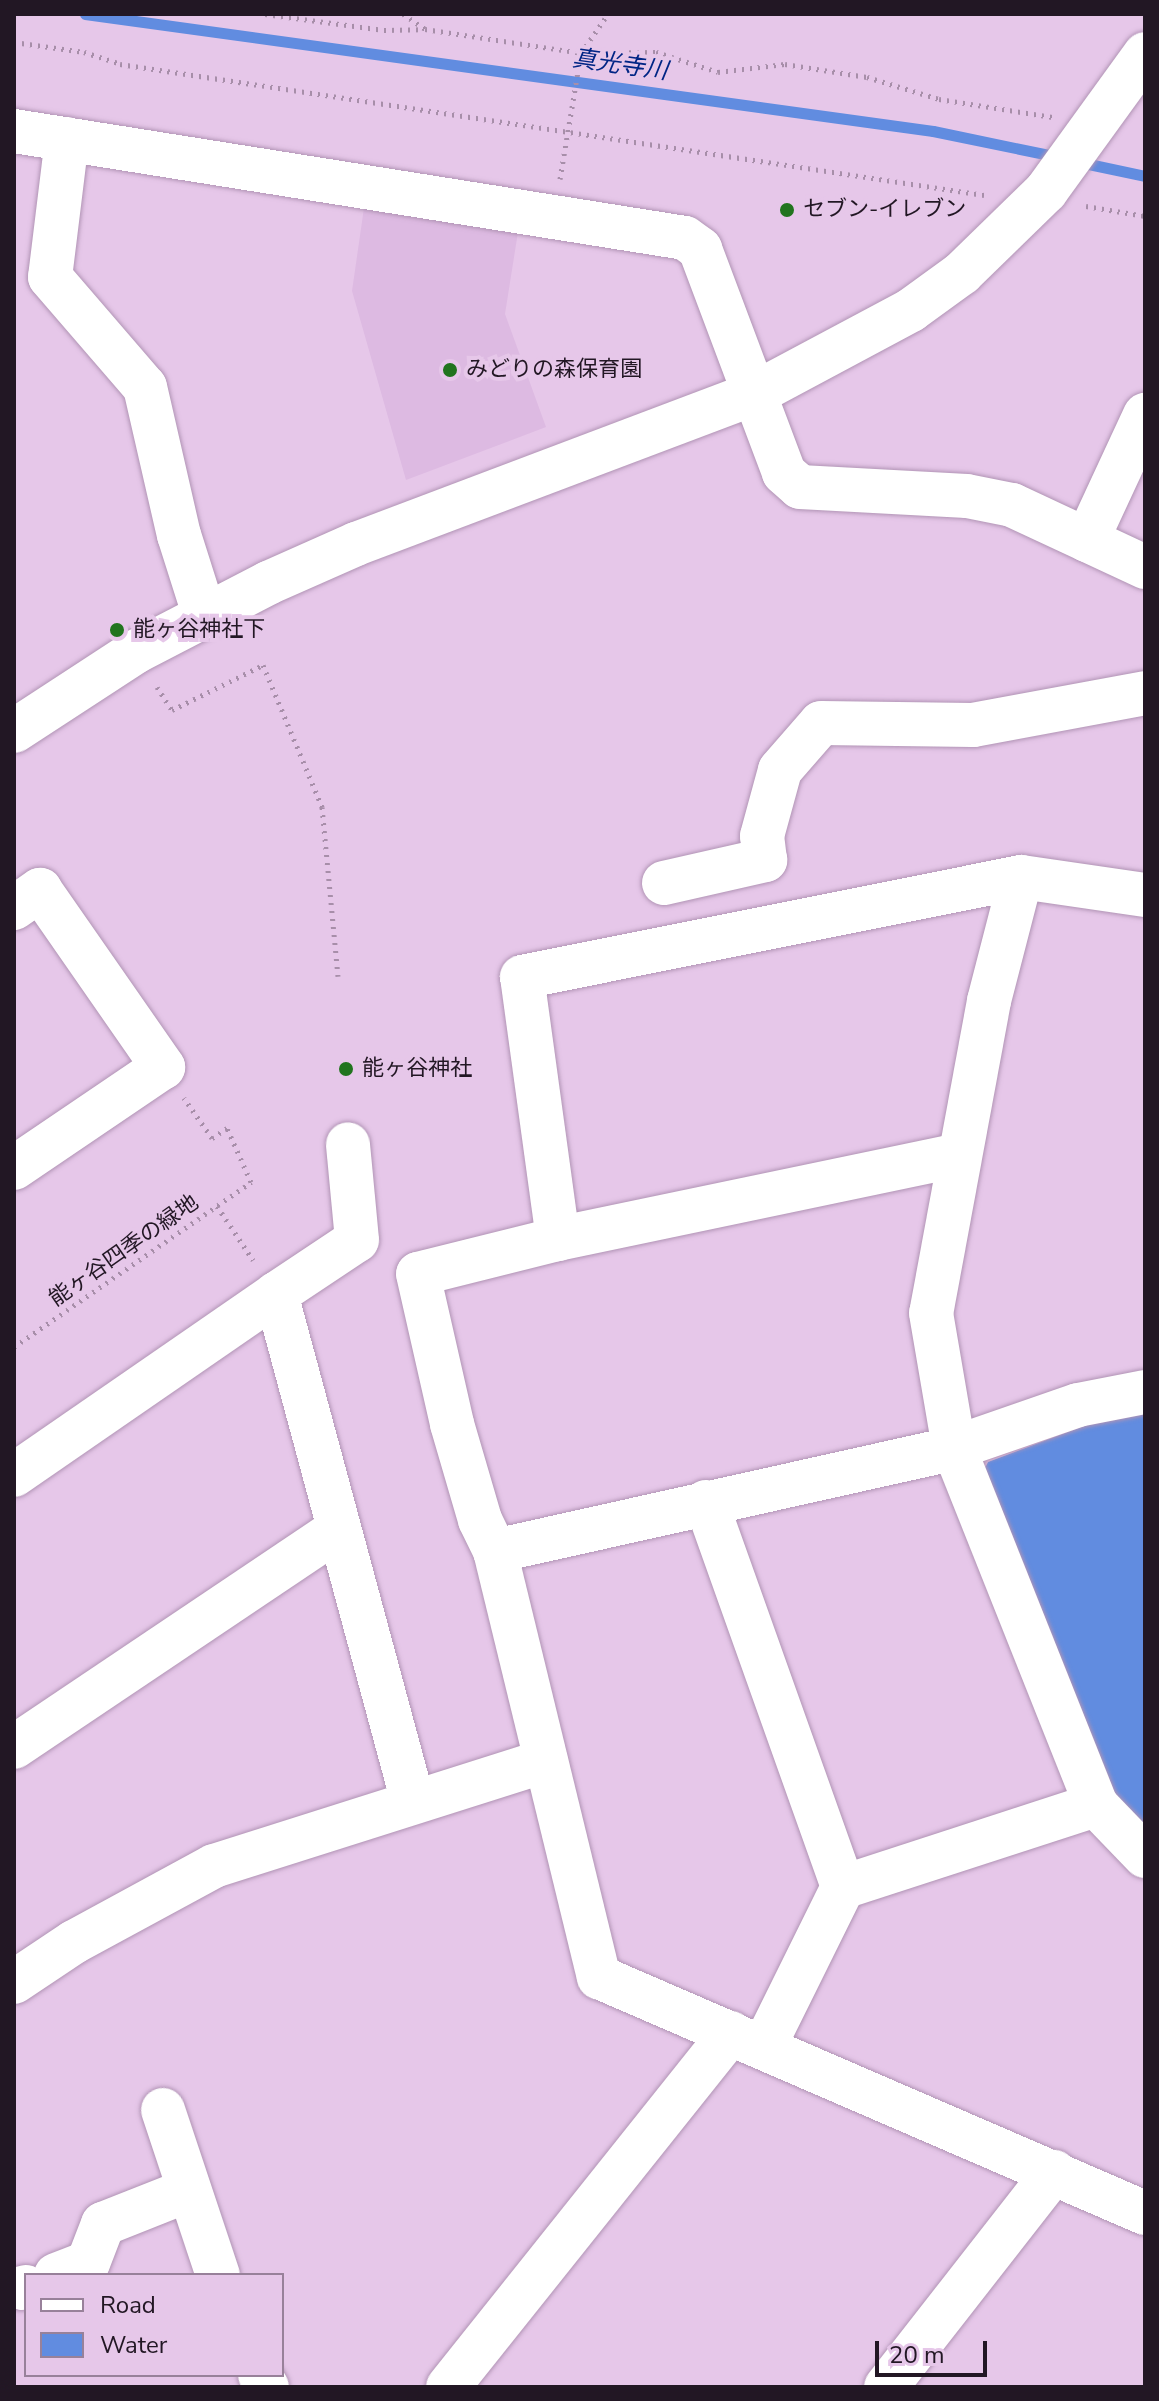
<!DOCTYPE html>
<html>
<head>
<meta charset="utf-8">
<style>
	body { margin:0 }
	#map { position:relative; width:1159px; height:2401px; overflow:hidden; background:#e6c7e9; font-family:"Nunito Sans","Noto Sans JP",sans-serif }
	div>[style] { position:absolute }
	.built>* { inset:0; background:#ddbae2 }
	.water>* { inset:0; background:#618ce0 }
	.stream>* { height:11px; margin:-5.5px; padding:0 5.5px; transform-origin:5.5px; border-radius:5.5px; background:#618ce0 }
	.path>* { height:5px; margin-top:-2.5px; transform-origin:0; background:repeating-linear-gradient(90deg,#a78ea9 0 2px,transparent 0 8px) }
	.roads { filter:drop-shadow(0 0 2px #b194b5) drop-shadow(0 0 2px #b194b5) }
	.minor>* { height:44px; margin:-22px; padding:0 22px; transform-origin:22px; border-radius:22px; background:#fff }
	.dots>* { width:22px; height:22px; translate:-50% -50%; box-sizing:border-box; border:4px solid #e6c7e9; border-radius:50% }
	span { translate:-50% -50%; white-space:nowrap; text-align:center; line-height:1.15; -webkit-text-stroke:8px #e6c7e9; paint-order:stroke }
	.poi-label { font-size:22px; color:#221724 }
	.left { translate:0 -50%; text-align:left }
	.street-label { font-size:22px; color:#221724 }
	.water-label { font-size:24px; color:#002585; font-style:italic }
	.frame { position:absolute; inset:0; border:16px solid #221724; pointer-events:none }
	.legend { position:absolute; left:24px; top:2273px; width:260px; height:104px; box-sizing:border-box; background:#e6c7e9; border:2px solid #98819a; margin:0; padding:10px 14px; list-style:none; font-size:24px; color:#221724 }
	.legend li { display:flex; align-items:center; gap:16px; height:40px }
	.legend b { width:40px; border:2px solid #98819a }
	.scale { position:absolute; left:875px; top:2341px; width:112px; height:36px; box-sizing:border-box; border:4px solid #221724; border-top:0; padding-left:10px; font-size:24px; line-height:28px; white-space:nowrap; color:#221724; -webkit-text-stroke:6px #e6c7e9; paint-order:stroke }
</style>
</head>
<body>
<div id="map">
	<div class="built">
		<div style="clip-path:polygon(364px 208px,518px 232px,505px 314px,546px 427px,406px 480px,352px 291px)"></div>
	</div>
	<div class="water">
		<div style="clip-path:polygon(1145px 1403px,1145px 1829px,1104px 1789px,980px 1478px,988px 1462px)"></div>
	</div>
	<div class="stream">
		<div style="left:85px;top:14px;width:856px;rotate:7.86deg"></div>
		<div style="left:933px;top:131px;width:128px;rotate:11.7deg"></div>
		<div style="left:1079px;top:162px;width:67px;rotate:12deg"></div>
	</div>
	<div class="path">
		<div style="left:265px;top:14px;width:120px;rotate:7.7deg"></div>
		<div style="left:384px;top:30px;width:39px;rotate:-1deg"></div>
		<div style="left:403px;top:14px;width:27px;rotate:34deg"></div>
		<div style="left:425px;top:29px;width:158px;rotate:8.7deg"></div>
		<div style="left:581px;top:53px;width:75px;rotate:-0.8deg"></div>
		<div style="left:656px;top:52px;width:65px;rotate:17.9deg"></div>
		<div style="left:718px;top:72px;width:67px;rotate:-6.8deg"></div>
		<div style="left:785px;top:64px;width:83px;rotate:9deg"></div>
		<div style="left:867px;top:77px;width:75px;rotate:17deg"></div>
		<div style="left:939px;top:99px;width:115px;rotate:9deg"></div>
		<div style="left:14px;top:42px;width:71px;rotate:8.1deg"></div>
		<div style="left:84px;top:52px;width:38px;rotate:18deg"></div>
		<div style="left:120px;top:64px;width:874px;rotate:8.62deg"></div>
		<div style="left:1143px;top:135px;width:2px"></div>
		<div style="left:560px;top:179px;width:128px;rotate:-80.5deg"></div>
		<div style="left:581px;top:53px;width:47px;rotate:-55.3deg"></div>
		<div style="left:1086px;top:206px;width:60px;rotate:9.6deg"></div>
		<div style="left:157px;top:687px;width:27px;rotate:57deg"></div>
		<div style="left:172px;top:710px;width:102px;rotate:-26.3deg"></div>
		<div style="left:263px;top:665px;width:154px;rotate:67.4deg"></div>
		<div style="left:322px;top:807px;width:170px;rotate:84.6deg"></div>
		<div style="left:217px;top:1206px;width:65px;rotate:56.3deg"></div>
		<div style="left:14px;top:1347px;width:289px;rotate:-34.8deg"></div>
		<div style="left:251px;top:1182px;width:59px;rotate:-114deg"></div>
		<div style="left:227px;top:1128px;width:18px;rotate:146deg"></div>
		<div style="left:212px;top:1138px;width:49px;rotate:-125deg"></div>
	</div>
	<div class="roads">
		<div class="minor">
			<div style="left:14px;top:131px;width:679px;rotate:9.06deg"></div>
			<div style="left:685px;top:238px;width:19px;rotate:36deg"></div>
			<div style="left:700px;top:249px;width:239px;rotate:69.4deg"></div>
			<div style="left:784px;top:473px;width:21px;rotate:41deg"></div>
			<div style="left:800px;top:487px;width:167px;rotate:3.1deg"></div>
			<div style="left:967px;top:496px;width:46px;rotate:11.3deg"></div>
			<div style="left:1012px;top:505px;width:147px;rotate:25deg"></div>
			<div style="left:67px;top:139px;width:139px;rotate:97deg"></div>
			<div style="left:50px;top:277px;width:145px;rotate:49.2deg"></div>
			<div style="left:145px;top:387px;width:152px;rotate:77.1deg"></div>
			<div style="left:179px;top:535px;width:83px;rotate:72.4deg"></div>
			<div style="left:1087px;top:540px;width:138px;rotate:-65.1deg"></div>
			<div style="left:14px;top:731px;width:145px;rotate:-33.1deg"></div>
			<div style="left:135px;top:652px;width:150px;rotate:-27.4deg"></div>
			<div style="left:268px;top:583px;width:96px;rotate:-23.9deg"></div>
			<div style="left:356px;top:544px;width:425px;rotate:-20.7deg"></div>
			<div style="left:754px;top:394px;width:178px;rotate:-28.1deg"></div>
			<div style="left:911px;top:310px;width:63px;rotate:-36deg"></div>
			<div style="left:962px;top:273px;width:117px;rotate:-44.3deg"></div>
			<div style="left:1046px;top:191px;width:169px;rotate:-54.1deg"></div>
			<div style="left:664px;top:883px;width:104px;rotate:-12.8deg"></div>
			<div style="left:765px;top:860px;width:24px;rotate:-97deg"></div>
			<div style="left:762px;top:836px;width:68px;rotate:-74.7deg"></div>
			<div style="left:780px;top:770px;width:62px;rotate:-48.9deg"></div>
			<div style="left:821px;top:723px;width:152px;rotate:0.8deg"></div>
			<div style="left:973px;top:725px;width:175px;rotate:-10.5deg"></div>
			<div style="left:1145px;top:895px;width:125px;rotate:-171.7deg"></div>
			<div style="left:1021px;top:877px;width:128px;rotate:104.5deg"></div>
			<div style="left:989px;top:1001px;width:317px;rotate:100.5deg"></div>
			<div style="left:931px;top:1313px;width:137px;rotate:80.3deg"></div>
			<div style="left:954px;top:1448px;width:384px;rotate:68.3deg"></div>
			<div style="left:1096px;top:1805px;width:71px;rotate:46.1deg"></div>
			<div style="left:14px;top:908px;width:32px;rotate:-35deg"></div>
			<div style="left:40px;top:890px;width:216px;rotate:55.2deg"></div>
			<div style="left:163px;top:1067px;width:180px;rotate:145.9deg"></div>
			<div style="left:959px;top:1155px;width:410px;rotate:168.2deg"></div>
			<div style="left:558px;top:1239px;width:144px;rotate:166deg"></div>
			<div style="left:418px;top:1274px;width:154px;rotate:77.2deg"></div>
			<div style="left:452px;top:1424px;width:100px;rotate:73.7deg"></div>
			<div style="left:480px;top:1520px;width:34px;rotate:64deg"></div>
			<div style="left:495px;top:1551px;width:439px;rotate:76.3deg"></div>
			<div style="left:599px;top:1977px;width:595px;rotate:23.38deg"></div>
			<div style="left:558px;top:1239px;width:264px;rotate:-97.8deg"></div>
			<div style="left:522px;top:977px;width:509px;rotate:-11.33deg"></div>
			<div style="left:276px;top:1294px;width:97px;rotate:-33.7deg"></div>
			<div style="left:357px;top:1240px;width:96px;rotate:-95.4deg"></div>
			<div style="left:14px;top:1475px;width:318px;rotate:-34.6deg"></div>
			<div style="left:276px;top:1294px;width:526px;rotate:74.91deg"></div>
			<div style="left:706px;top:1502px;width:409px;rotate:70.4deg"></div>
			<div style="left:843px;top:1887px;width:178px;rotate:116.3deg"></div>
			<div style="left:495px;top:1551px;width:470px;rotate:-12.6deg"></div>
			<div style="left:954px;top:1448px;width:131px;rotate:-19.1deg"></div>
			<div style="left:1078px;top:1405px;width:68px;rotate:-11deg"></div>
			<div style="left:14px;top:1747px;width:391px;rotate:-33.9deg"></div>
			<div style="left:843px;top:1887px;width:266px;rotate:-18deg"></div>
			<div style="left:14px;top:1982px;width:72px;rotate:-33.7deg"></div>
			<div style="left:74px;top:1942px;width:159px;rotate:-28.5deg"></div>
			<div style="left:214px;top:1866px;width:348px;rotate:-17.6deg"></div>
			<div style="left:163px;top:2110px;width:174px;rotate:71.6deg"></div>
			<div style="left:56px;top:2275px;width:34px;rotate:-21deg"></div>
			<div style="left:88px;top:2263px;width:42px;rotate:-69deg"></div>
			<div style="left:103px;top:2224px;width:92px;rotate:-21.6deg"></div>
			<div style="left:22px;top:2288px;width:4px;rotate:-14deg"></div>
			<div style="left:260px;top:2375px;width:14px;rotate:60deg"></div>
			<div style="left:448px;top:2387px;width:453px;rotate:-51.4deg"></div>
			<div style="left:886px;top:2387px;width:273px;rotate:-52deg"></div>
		</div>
	</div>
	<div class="dots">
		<div style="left:787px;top:210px;background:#21741e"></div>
		<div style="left:450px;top:370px;background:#21741e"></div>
		<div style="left:117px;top:630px;background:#21741e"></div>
		<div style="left:346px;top:1069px;background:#21741e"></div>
	</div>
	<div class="poi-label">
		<span class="left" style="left:803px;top:210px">セブン-イレブン</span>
		<span class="left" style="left:466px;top:370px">みどりの森保育園</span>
		<span class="left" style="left:133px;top:630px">能ヶ谷神社下</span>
		<span class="left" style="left:362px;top:1069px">能ヶ谷神社</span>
	</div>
	<div class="street-label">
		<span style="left:124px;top:1251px;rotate:-35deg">能ヶ谷四季の緑地</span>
	</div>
	<div class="water-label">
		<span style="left:620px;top:65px;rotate:8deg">真光寺川</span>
	</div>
	<div class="frame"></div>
	<ul class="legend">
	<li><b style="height:10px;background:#fff"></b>Road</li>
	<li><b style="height:22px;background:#618ce0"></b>Water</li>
	</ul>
	<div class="scale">20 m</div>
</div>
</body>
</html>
